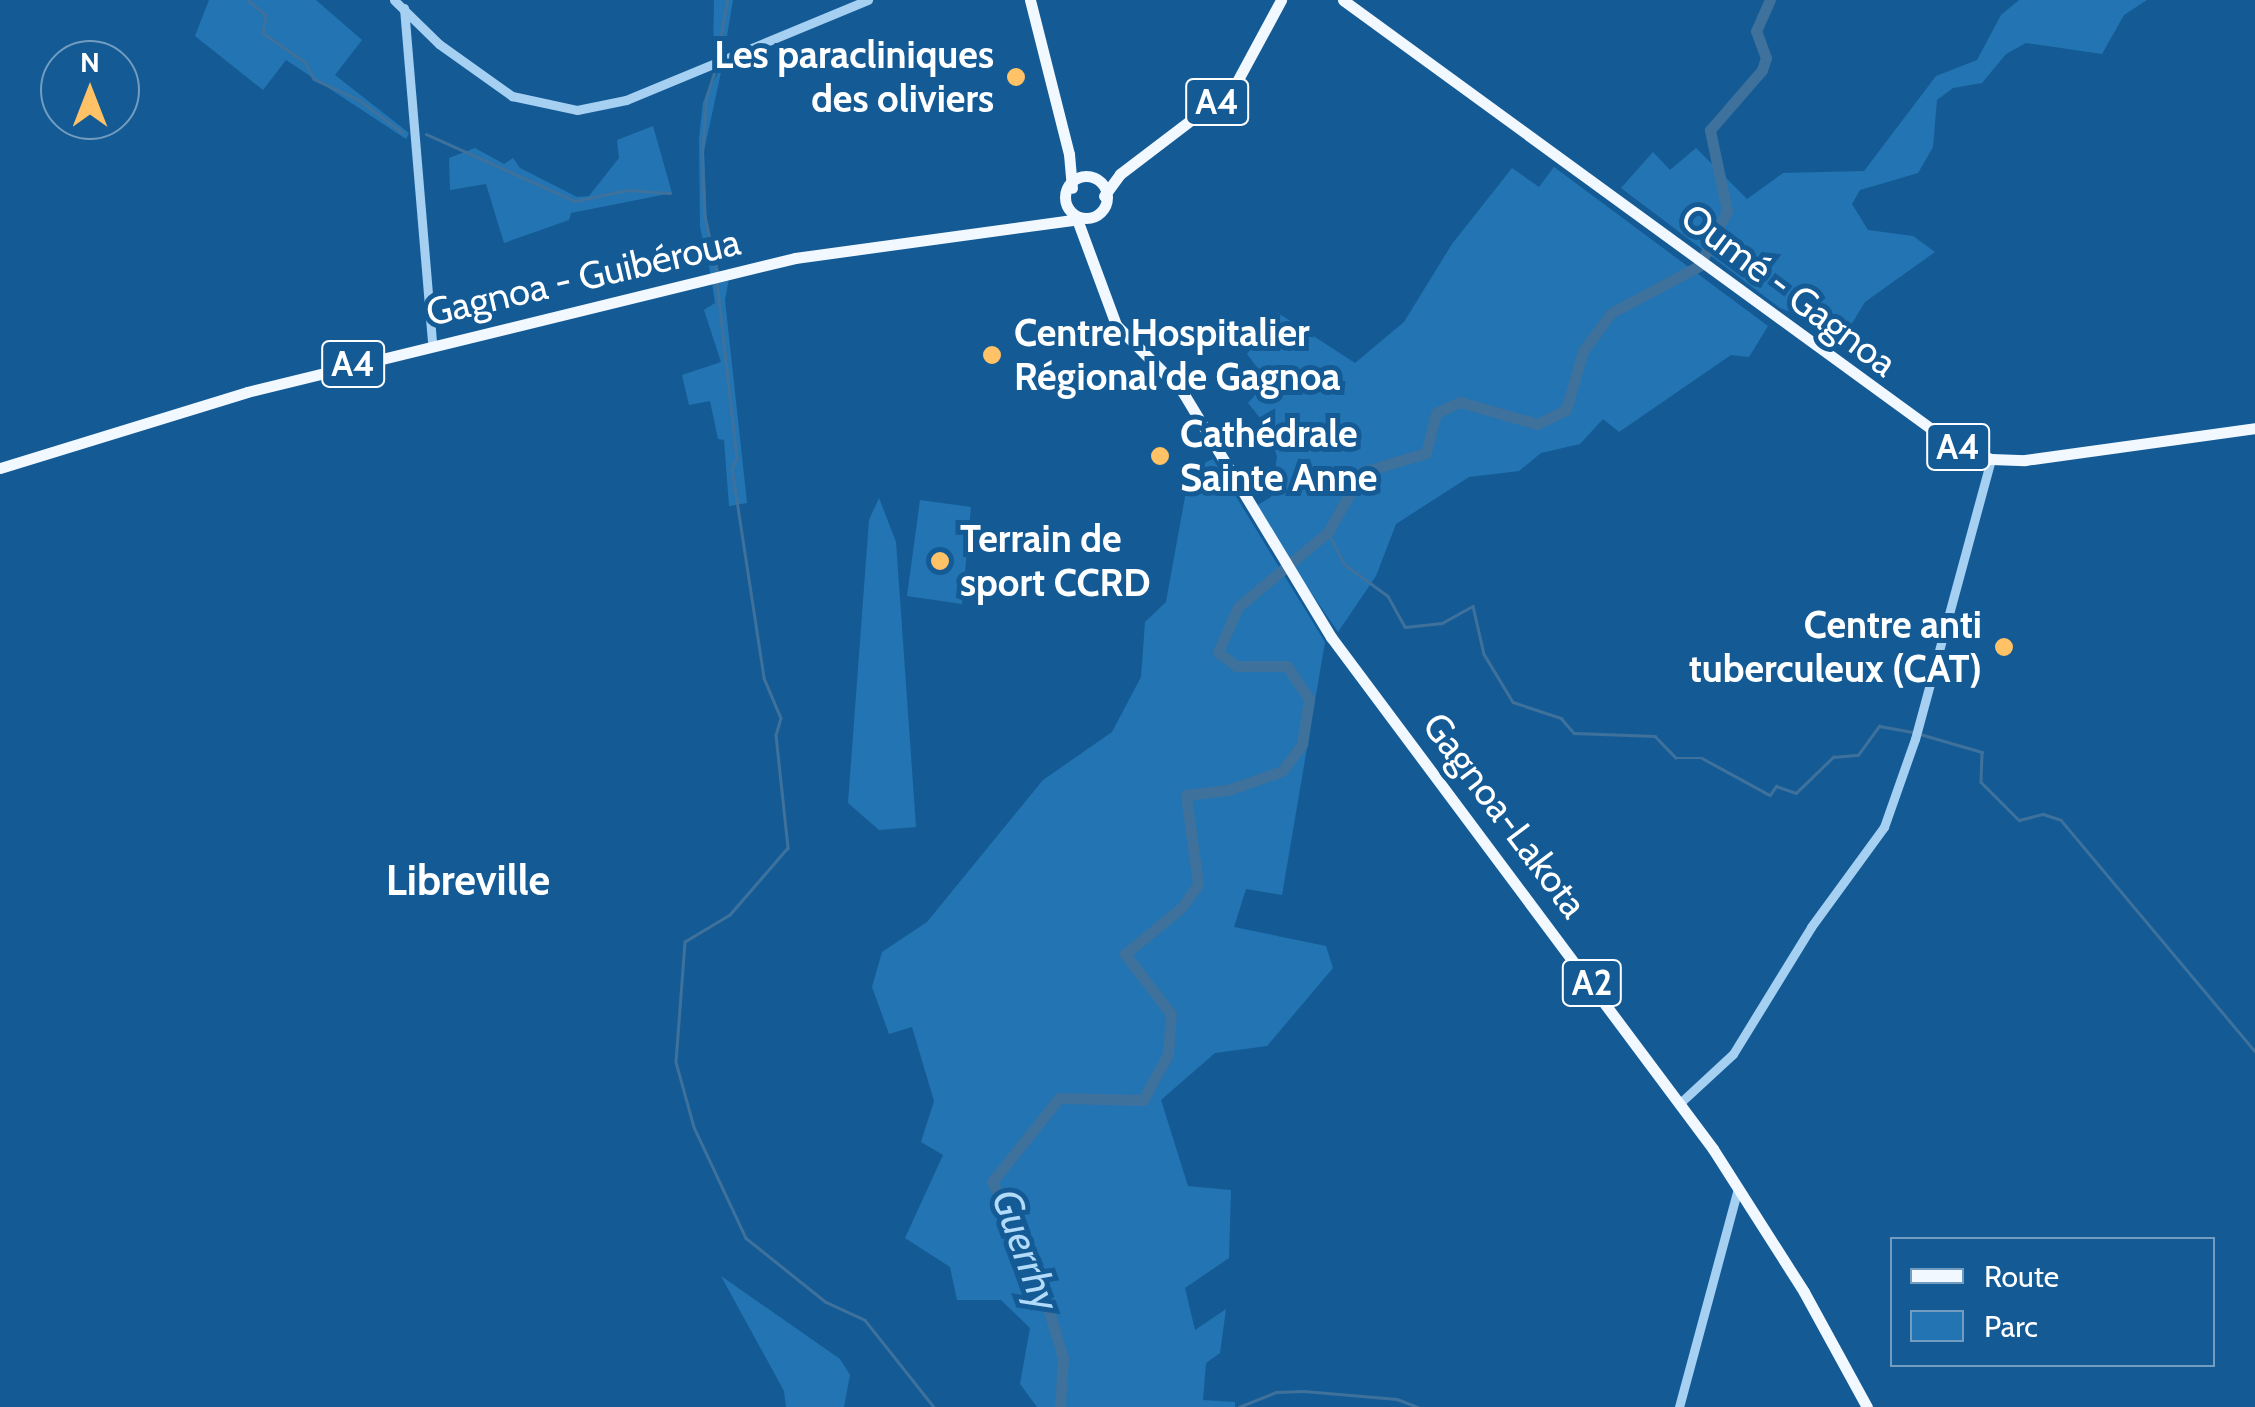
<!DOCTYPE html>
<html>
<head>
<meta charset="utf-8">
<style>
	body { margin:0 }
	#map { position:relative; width:2255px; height:1407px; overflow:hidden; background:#145b96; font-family:Cabin,sans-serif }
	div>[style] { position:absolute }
	.green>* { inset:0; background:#2374b3 }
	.stream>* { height:2.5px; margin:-1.25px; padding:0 1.25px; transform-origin:1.25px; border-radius:1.25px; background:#3e719b }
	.river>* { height:11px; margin:-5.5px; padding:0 5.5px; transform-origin:5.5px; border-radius:5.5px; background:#3e719b }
	.minor>* { height:9px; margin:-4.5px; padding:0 4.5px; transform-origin:4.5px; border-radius:4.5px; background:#a5d0f2 }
	.major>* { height:11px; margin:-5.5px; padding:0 5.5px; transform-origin:5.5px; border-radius:5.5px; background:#f1f8ff }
	.major>.ring { margin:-5.5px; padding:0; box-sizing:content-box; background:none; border:11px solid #f1f8ff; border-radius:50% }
	.dots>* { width:28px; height:28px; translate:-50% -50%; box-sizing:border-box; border:5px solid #145b96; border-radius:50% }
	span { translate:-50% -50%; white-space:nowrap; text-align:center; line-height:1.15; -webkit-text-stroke:10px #145b96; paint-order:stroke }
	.shield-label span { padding:2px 8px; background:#145b96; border:2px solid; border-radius:8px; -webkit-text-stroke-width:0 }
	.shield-label { font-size:35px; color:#fff; font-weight:700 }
	.poi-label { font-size:38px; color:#fff; font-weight:700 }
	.right { translate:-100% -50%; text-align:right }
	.left { translate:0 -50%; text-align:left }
	.street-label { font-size:38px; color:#fff }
	.water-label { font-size:40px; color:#b2daf9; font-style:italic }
	.quarter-label { font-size:42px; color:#fff; font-weight:700 }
	.legend { position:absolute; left:1890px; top:1237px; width:325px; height:130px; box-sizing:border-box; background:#145b96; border:2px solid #729dc0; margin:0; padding:12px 18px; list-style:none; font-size:30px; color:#fff }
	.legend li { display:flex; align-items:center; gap:20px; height:50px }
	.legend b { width:50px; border:2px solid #729dc0 }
	.north { position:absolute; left:40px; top:40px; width:100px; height:100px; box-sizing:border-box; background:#145b96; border:2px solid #729dc0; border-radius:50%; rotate:0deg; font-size:28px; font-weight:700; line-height:40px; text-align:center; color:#fff }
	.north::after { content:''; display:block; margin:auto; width:35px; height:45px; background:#ffc267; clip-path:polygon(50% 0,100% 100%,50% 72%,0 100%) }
</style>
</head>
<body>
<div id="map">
	<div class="green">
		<div style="clip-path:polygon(209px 0,316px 0,362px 40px,335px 75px,409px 133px,406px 139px,286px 60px,263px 90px,195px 36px)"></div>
		<div style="clip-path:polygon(714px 0,733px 0,724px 54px,713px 62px)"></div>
		<div style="clip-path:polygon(2019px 0,2147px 0,2124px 15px,2102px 54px,2026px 43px,2006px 54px,1982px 83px,1953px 88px,1937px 100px,1933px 147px,1918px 173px,1860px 190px,1852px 204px,1868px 230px,1913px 236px,1935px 252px,1865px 302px,1851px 325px,1825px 326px,1780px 308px,1621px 188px,1653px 152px,1670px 170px,1696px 148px,1747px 199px,1783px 173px,1864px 171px,1936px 76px,1977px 60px,2001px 15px)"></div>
		<div style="clip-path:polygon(723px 63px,704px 151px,707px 222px,719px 272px,711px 276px,700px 227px,699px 138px,703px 102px)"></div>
		<div style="clip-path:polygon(653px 126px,672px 193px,571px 213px,569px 220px,504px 243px,486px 184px,450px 190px,449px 158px,475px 148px,504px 164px,513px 158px,520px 168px,577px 197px,589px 196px,619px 158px,617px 140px)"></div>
		<div style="clip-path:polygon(1554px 167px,1768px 326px,1749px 357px,1731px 355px,1619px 432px,1603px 419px,1580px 444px,1541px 453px,1519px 471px,1469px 477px,1396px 524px,1376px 576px,1338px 632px,1253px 508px,1271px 497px,1277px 457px,1269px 429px,1248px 403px,1267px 381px,1247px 354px,1278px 313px,1355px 363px,1404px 322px,1452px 244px,1512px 168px,1539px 187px)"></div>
		<div style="clip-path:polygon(729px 278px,725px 300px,747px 503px,729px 506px,724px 440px,718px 439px,710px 401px,689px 405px,682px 375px,721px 362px,704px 310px,715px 303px,712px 282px)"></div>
		<div style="clip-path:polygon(1213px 459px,1325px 642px,1282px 895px,1246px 889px,1234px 927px,1326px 946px,1333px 968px,1267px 1046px,1215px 1053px,1161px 1100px,1188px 1186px,1231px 1190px,1229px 1258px,1185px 1288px,1195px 1330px,1226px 1309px,1220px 1353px,1206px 1363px,1203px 1400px,1235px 1402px,1235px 1407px,1037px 1407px,1020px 1384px,1030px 1328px,1001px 1300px,957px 1300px,950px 1267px,905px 1238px,943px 1155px,921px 1142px,934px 1101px,912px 1027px,889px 1034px,872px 987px,882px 952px,927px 922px,1043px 780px,1112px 732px,1141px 677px,1145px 622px,1166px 602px,1190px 469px)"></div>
		<div style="clip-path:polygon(879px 498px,896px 542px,916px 827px,879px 830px,848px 803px,869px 520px)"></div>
		<div style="clip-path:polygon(920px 500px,971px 507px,962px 604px,907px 596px)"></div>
		<div style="clip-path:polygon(721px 1276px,840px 1359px,850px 1375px,844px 1407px,786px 1407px,784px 1391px)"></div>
	</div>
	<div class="stream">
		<div style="left:248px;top:0;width:23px;rotate:40deg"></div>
		<div style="left:266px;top:15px;width:18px;rotate:99deg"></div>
		<div style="left:263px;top:33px;width:51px;rotate:34.6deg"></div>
		<div style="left:305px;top:62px;width:19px;rotate:62deg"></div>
		<div style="left:314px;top:79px;width:50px;rotate:25deg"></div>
		<div style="left:359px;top:100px;width:54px;rotate:36.7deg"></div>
		<div style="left:717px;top:57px;width:58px;rotate:-80deg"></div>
		<div style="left:426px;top:134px;width:163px;rotate:24.2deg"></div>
		<div style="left:575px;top:201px;width:53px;rotate:-11.9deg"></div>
		<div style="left:627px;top:190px;width:43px;rotate:4deg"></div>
		<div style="left:717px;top:273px;width:60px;rotate:-102.4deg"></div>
		<div style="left:704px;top:214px;width:60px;rotate:-91.9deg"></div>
		<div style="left:702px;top:154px;width:56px;rotate:-85.9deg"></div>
		<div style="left:706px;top:98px;width:35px;rotate:-72deg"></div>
		<div style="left:717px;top:281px;width:179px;rotate:83.6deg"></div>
		<div style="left:737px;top:459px;width:10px;rotate:119deg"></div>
		<div style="left:732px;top:468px;width:212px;rotate:81.3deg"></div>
		<div style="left:764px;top:678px;width:43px;rotate:67deg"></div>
		<div style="left:781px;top:718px;width:18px;rotate:106deg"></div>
		<div style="left:776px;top:735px;width:114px;rotate:83.9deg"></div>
		<div style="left:788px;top:848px;width:89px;rotate:130.9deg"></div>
		<div style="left:730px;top:915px;width:52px;rotate:149deg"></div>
		<div style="left:685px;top:942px;width:120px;rotate:94.3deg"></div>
		<div style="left:676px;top:1062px;width:67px;rotate:74.5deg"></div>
		<div style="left:694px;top:1127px;width:123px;rotate:64.9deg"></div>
		<div style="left:746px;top:1238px;width:102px;rotate:38.7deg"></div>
		<div style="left:826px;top:1302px;width:43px;rotate:24.8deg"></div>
		<div style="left:865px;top:1320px;width:111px;rotate:51.6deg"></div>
		<div style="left:1328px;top:532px;width:36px;rotate:63deg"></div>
		<div style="left:1344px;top:564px;width:54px;rotate:36deg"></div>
		<div style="left:1388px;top:596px;width:35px;rotate:61deg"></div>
		<div style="left:1405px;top:627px;width:37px;rotate:-6deg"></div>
		<div style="left:1442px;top:623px;width:35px;rotate:-29deg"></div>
		<div style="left:1473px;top:606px;width:49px;rotate:77.1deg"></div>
		<div style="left:1484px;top:654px;width:56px;rotate:58.9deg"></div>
		<div style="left:1513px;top:702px;width:51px;rotate:18.4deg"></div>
		<div style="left:1561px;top:718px;width:20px;rotate:49deg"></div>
		<div style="left:1574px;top:733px;width:81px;rotate:2.1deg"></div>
		<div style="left:1655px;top:736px;width:30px;rotate:46deg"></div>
		<div style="left:1676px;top:758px;width:26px"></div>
		<div style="left:1702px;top:758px;width:77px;rotate:28.6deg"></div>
		<div style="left:1770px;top:795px;width:11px;rotate:-56deg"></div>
		<div style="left:1776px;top:786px;width:21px;rotate:19deg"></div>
		<div style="left:1796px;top:793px;width:52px;rotate:-44.2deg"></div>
		<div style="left:1833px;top:757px;width:25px;rotate:-5deg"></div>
		<div style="left:1858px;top:755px;width:36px;rotate:-54deg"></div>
		<div style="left:1879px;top:726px;width:34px;rotate:10deg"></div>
		<div style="left:1920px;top:734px;width:65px;rotate:16.2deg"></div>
		<div style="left:1982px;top:752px;width:30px;rotate:92deg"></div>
		<div style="left:1981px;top:782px;width:54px;rotate:45deg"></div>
		<div style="left:2019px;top:820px;width:25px;rotate:-14deg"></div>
		<div style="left:2043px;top:814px;width:19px;rotate:18deg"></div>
		<div style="left:2061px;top:820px;width:302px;rotate:50deg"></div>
		<div style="left:1239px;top:1407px;width:40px;rotate:-22deg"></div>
		<div style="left:1276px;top:1392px;width:28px;rotate:-2deg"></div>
		<div style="left:1304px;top:1391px;width:93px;rotate:4.9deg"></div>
		<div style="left:1397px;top:1399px;width:22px;rotate:21deg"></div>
	</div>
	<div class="river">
		<div style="left:1060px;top:1407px;width:49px;rotate:-86.5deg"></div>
		<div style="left:1063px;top:1358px;width:95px;rotate:-106.5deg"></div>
		<div style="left:1036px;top:1267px;width:96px;rotate:-117.4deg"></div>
		<div style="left:992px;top:1182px;width:107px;rotate:-51.4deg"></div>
		<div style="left:1059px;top:1098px;width:84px;rotate:1.4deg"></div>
		<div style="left:1143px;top:1100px;width:52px;rotate:-61.5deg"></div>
		<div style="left:1168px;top:1054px;width:40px;rotate:-85.7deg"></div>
		<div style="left:1171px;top:1014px;width:76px;rotate:-127.5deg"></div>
		<div style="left:1125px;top:954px;width:74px;rotate:-39.5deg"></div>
		<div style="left:1182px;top:907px;width:28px;rotate:-55deg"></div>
		<div style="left:1198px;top:884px;width:90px;rotate:-97.7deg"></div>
		<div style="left:1186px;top:795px;width:42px;rotate:-6.8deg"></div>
		<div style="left:1228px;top:790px;width:57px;rotate:-19.4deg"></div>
		<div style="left:1282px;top:771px;width:34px;rotate:-53deg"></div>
		<div style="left:1302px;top:744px;width:46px;rotate:-81.2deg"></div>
		<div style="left:1309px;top:699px;width:40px;rotate:-124deg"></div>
		<div style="left:1287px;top:666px;width:51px;rotate:180deg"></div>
		<div style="left:1236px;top:666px;width:23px;rotate:-142deg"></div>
		<div style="left:1218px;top:652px;width:49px;rotate:-66deg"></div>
		<div style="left:1238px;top:607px;width:117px;rotate:-39.8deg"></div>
		<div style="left:1328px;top:532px;width:69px;rotate:-60.5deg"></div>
		<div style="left:1362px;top:472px;width:67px;rotate:-16.5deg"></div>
		<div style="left:1426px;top:453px;width:41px;rotate:-76deg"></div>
		<div style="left:1436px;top:413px;width:26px;rotate:-25deg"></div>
		<div style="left:1460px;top:402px;width:80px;rotate:15.9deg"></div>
		<div style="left:1537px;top:424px;width:32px;rotate:-26deg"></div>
		<div style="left:1566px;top:410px;width:61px;rotate:-73.9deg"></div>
		<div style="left:1583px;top:351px;width:47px;rotate:-53.6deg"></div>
		<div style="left:1611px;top:313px;width:100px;rotate:-28.1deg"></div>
		<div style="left:1699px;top:266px;width:62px;rotate:-63deg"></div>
		<div style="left:1727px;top:211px;width:83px;rotate:-101.9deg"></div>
		<div style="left:1710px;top:130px;width:79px;rotate:-49.1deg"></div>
		<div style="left:1762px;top:70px;width:13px;rotate:-72deg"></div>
		<div style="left:1766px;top:58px;width:29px;rotate:-110deg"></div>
		<div style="left:1756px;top:31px;width:34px;rotate:-66deg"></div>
	</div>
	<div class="minor">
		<div style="left:394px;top:0;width:63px;rotate:44.4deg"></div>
		<div style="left:439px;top:44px;width:90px;rotate:35.5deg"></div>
		<div style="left:512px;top:96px;width:66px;rotate:12.2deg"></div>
		<div style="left:577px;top:110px;width:50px;rotate:-11.5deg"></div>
		<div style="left:626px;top:100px;width:262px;rotate:-22.5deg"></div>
		<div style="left:404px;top:8px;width:337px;rotate:85.2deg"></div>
		<div style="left:1680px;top:1103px;width:72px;rotate:-42.8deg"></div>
		<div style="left:1733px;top:1054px;width:149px;rotate:-58.4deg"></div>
		<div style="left:1811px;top:927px;width:124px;rotate:-53.9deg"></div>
		<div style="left:1884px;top:827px;width:93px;rotate:-70.6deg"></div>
		<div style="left:1915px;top:739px;width:290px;rotate:-74.8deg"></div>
		<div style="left:1679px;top:1407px;width:227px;rotate:-74.9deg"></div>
	</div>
	<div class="major">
		<div style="left:1030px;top:0;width:159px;rotate:75.8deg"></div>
		<div style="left:1069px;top:154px;width:34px;rotate:85deg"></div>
		<div style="left:1343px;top:0;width:754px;rotate:36.09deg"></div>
		<div style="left:1952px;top:444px;width:42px;rotate:21deg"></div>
		<div style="left:1991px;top:459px;width:34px;rotate:2deg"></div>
		<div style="left:2025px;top:460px;width:232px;rotate:-7.9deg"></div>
		<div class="ring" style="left:1065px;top:176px;width:31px;height:31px"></div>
		<div style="left:1104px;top:196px;width:27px;rotate:-54deg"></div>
		<div style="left:1120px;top:174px;width:143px;rotate:-37.3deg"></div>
		<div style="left:1234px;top:87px;width:99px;rotate:-61.6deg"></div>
		<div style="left:1078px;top:222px;width:110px;rotate:69.7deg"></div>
		<div style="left:1116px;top:325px;width:93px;rotate:45deg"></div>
		<div style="left:1182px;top:391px;width:288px;rotate:58.8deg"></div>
		<div style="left:1331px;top:637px;width:639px;rotate:53.27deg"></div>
		<div style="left:1713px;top:1149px;width:169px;rotate:57.5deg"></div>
		<div style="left:1804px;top:1292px;width:131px;rotate:61.3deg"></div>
		<div style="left:0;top:468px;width:258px;rotate:-17.1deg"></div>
		<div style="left:247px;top:392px;width:564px;rotate:-13.74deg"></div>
		<div style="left:795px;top:258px;width:282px;rotate:-7.8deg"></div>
	</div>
	<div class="dots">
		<div style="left:1016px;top:77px;background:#ffc267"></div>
		<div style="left:992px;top:355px;background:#ffc267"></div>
		<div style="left:1160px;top:456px;background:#ffc267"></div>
		<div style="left:940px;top:561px;background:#ffc267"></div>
		<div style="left:2004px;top:647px;background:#ffc267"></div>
	</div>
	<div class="shield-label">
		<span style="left:1217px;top:102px">A4</span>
		<span style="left:353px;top:364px">A4</span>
		<span style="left:1958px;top:447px">A4</span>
		<span style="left:1592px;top:983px">A2</span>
	</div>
	<div class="poi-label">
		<span class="right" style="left:994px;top:77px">Les paracliniques<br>des oliviers</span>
		<span class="left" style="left:1014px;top:355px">Centre Hospitalier<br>Régional de Gagnoa</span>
		<span class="left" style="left:1180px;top:456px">Cathédrale<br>Sainte Anne</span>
		<span class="left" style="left:960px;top:561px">Terrain de<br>sport CCRD</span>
		<span class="right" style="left:1982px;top:647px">Centre anti<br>tuberculeux (CAT)</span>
	</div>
	<div class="street-label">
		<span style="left:583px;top:277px;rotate:-13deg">Gagnoa - Guibéroua</span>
		<span style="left:1789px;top:290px;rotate:37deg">Oumé - Gagnoa</span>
		<span style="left:1505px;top:815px;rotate:53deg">Gagnoa-Lakota</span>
	</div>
	<div class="water-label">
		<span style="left:1026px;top:1250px;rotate:70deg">Guerrhy</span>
	</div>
	<div class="quarter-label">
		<span style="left:468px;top:880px">Libreville</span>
	</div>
	<ul class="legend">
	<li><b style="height:12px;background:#f1f8ff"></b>Route</li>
	<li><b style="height:28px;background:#2374b3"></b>Parc</li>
	</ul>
	<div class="north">N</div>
</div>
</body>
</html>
